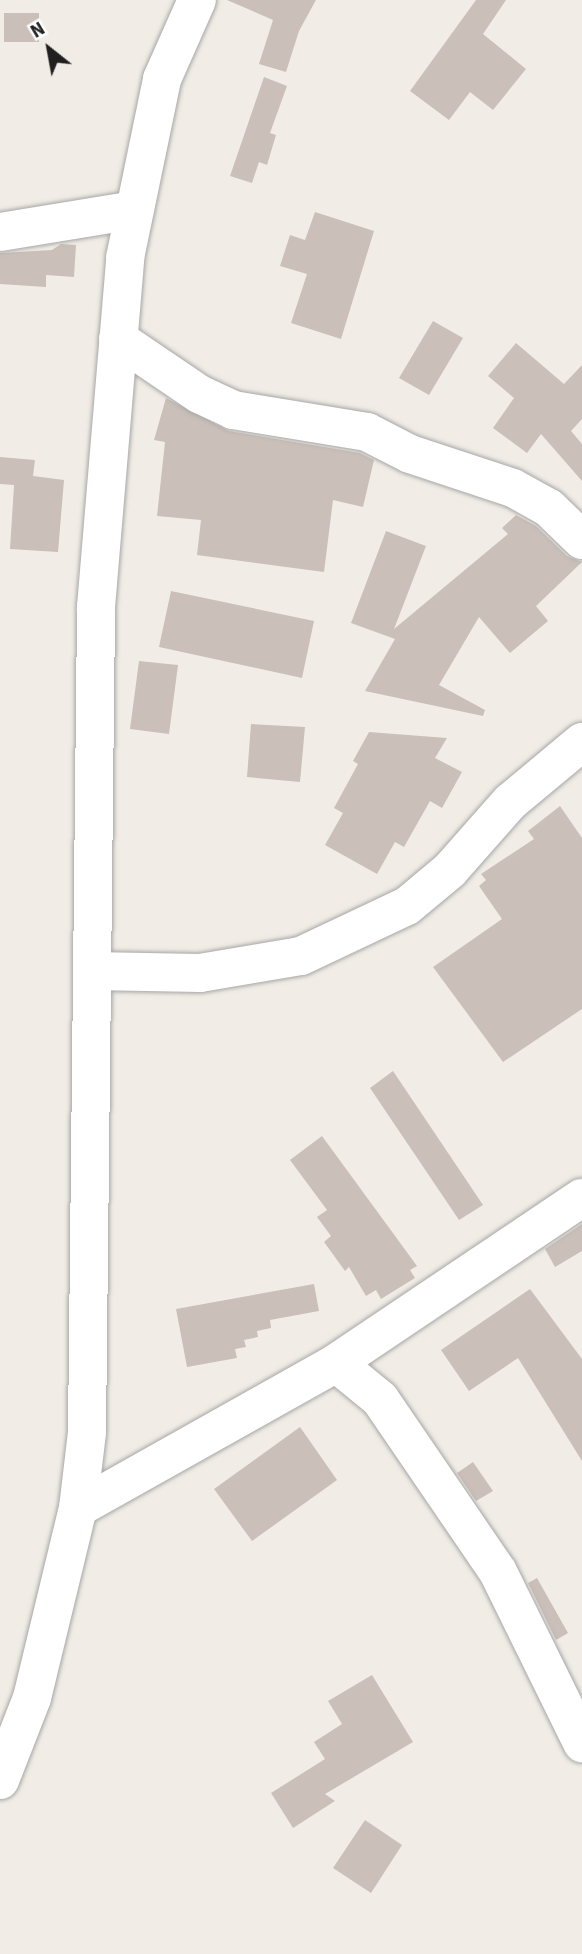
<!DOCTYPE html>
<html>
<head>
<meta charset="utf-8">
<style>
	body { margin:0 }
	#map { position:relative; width:582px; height:1954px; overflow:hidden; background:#f1ede6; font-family:"Source Sans 3",sans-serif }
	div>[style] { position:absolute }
	.building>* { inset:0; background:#cabfb9 }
	.roads { filter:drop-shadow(0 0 2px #a7a7a7) drop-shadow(0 0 2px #a7a7a7) }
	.minor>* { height:38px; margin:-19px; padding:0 19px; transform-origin:19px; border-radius:19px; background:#fff }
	span { translate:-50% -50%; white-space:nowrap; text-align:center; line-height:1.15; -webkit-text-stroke:6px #fff; paint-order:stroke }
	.north { position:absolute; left:14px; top:14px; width:70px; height:70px; -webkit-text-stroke:5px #fff; paint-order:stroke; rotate:329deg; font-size:19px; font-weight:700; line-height:28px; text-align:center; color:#202020 }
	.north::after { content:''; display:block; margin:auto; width:24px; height:32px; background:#202020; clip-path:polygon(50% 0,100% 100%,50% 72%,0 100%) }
</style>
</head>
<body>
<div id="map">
	<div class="building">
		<div style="clip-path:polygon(227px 0,316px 0,299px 31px,286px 72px,259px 64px,273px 20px)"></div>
		<div style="clip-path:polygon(476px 0,506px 0,483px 34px,526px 69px,493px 110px,470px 92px,449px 120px,410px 91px)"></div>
		<div style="clip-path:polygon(4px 13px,39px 13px,39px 42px,4px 42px)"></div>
		<div style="clip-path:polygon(264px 77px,287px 86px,270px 133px,276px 135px,267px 165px,259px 162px,252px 183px,230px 176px)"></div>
		<div style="clip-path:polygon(315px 212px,374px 231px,341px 339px,291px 323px,307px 274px,280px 266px,290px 235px,305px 240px)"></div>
		<div style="clip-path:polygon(61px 244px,76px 245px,74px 277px,46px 275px,46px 287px,0 284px,0 253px,52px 250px)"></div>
		<div style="clip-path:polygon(433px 321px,463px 338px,429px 395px,399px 378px)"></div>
		<div style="clip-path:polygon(516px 343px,564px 384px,582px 365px,582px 419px,571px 431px,582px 444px,582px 481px,541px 434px,527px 453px,493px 428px,514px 398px,488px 376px)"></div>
		<div style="clip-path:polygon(166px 398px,229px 431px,360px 453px,374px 460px,363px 507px,333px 500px,324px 572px,197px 555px,201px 520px,157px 516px,165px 442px,154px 440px)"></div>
		<div style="clip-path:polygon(0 457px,35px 460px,33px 476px,64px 480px,58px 552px,10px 549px,14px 485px,0 484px)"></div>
		<div style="clip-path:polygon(516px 515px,536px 526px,567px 556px,582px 562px,536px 606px,548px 621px,510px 653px,479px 617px,439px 685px,485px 710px,483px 716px,365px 691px,395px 639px,351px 623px,386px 531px,426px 546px,394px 629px,508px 534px,502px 528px)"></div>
		<div style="clip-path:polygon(171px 591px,314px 621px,302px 678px,159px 647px)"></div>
		<div style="clip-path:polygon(139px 661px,178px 665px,169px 734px,130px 729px)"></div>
		<div style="clip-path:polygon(251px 724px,305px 727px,300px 782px,247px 777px)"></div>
		<div style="clip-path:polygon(369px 732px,447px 738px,435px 758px,462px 772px,442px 808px,430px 801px,404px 847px,395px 842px,377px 874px,325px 845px,343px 813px,334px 808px,358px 764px,353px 761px)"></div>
		<div style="clip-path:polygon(560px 806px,582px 838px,582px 1009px,503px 1062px,433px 967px,502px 919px,479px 886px,486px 880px,481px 874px,534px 839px,528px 831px)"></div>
		<div style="clip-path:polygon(393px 1071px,483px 1205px,459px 1220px,370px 1088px)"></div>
		<div style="clip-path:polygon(322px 1136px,417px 1266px,410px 1270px,415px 1278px,381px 1299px,376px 1290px,366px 1296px,349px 1267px,345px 1271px,324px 1242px,331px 1236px,317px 1217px,327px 1210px,290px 1160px)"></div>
		<div style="clip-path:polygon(582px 1224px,582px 1251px,555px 1267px,545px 1249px)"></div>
		<div style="clip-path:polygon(314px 1284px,319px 1311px,270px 1320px,271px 1328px,257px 1331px,258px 1337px,244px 1340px,246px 1347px,235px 1349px,237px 1358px,187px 1367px,176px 1309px)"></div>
		<div style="clip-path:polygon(530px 1289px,582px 1359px,582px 1461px,518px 1358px,469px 1391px,441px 1350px)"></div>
		<div style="clip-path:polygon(300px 1427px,337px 1480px,252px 1541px,214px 1489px)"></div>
		<div style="clip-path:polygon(473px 1462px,493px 1491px,476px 1501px,457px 1473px)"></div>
		<div style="clip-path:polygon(537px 1578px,568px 1633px,556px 1640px,528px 1583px)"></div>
		<div style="clip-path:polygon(372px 1675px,413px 1742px,325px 1794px,335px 1801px,293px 1828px,271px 1793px,325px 1759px,314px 1742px,342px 1724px,328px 1701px)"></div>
		<div style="clip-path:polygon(365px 1820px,402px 1845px,371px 1893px,333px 1868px)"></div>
	</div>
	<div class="roads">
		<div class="minor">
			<div style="left:0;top:232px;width:136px;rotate:-9.3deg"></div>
			<div style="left:118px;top:339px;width:98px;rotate:34.2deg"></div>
			<div style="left:199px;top:394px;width:38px;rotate:25deg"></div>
			<div style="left:233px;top:410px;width:136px;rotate:9.3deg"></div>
			<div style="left:367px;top:432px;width:48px;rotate:27.1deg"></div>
			<div style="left:410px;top:454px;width:108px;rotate:18.3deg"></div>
			<div style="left:513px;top:488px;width:41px;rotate:29.1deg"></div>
			<div style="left:549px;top:508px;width:46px;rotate:44.1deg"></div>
			<div style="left:92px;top:971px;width:108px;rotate:1.1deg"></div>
			<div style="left:200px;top:973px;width:102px;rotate:-9.6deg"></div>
			<div style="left:301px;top:956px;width:117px;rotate:-25.3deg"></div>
			<div style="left:407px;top:906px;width:56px;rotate:-39.9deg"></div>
			<div style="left:450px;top:870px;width:91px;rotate:-48.6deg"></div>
			<div style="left:510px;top:802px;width:94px;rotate:-39.8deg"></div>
			<div style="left:336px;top:1363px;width:57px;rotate:39.3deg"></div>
			<div style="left:380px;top:1399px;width:209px;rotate:55.7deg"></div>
			<div style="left:498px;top:1572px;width:191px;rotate:63.8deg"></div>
			<div style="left:78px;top:1508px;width:296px;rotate:-29.3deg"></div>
			<div style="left:336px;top:1363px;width:296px;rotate:-33.9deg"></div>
			<div style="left:0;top:1780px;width:88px;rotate:-68.7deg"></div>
			<div style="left:32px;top:1698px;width:195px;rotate:-76.4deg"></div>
			<div style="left:78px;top:1508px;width:77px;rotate:-83.2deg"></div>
			<div style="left:87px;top:1432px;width:825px;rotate:-89.37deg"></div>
			<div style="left:96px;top:607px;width:350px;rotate:-85.2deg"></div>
			<div style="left:125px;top:258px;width:183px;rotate:-78.3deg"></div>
			<div style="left:162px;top:79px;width:86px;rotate:-66.1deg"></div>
		</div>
	</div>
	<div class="north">N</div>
</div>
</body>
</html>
